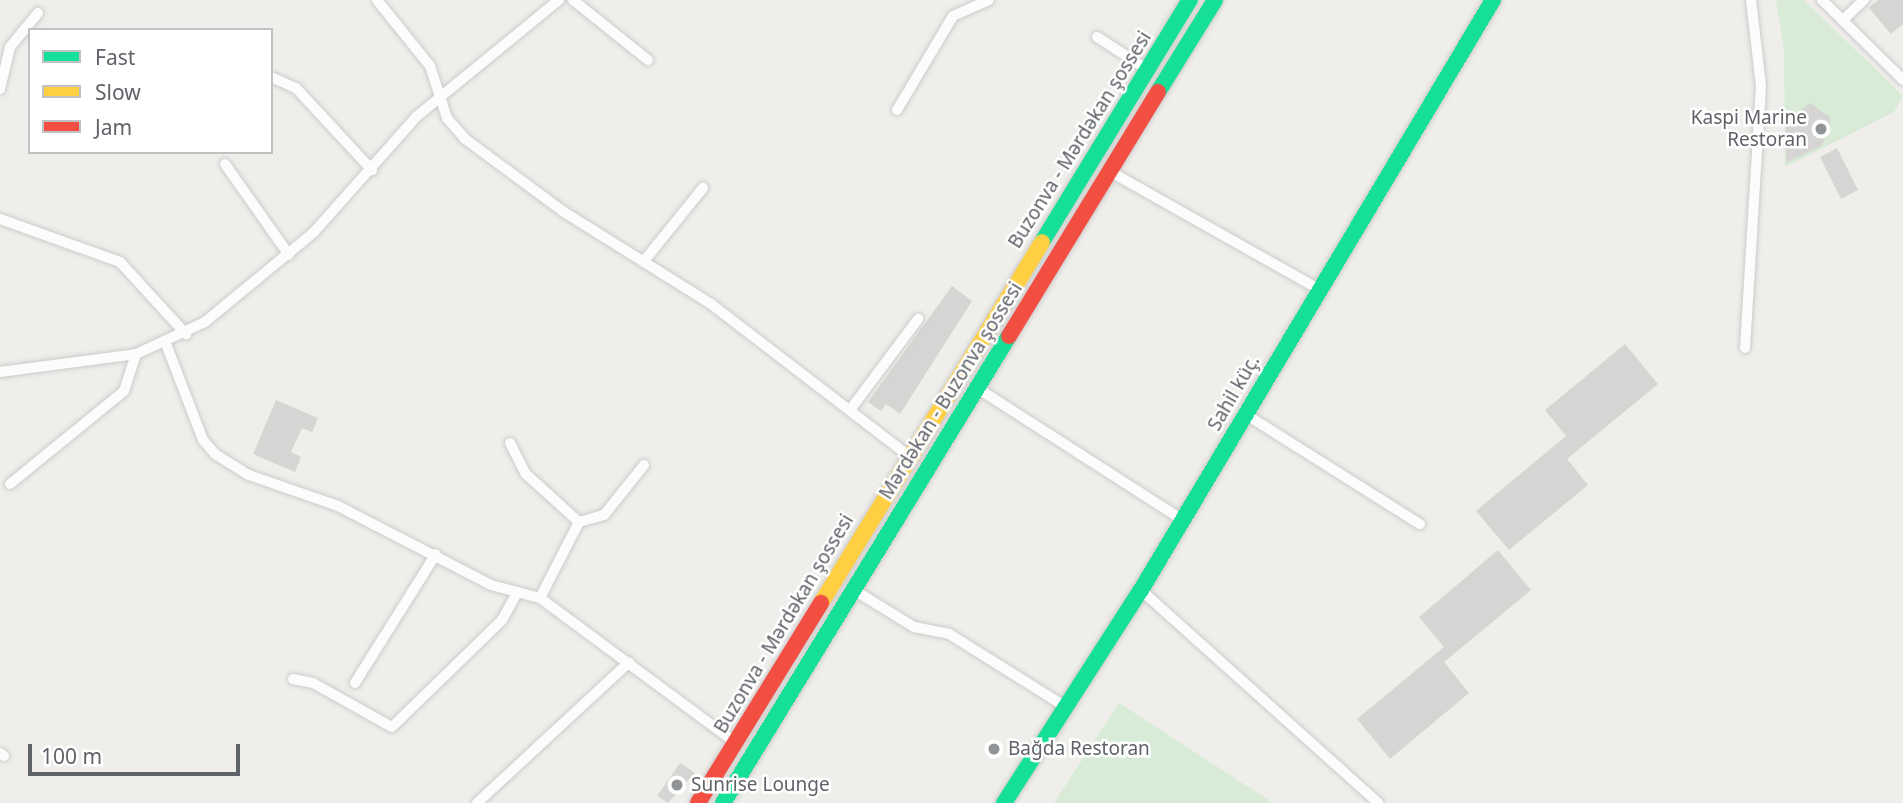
<!DOCTYPE html>
<html>
<head>
<meta charset="utf-8">
<style>
	body { margin:0 }
	#map { position:relative; width:1903px; height:803px; overflow:hidden; background:#efeeea; font-family:"Noto Sans",sans-serif }
	div>[style] { position:absolute }
	.green>* { inset:0; background:#d8ebd6 }
	.building>* { inset:0; background:#d6d5d3 }
	.roads { filter:drop-shadow(0 0 2px #cbcccc) drop-shadow(0 0 2px #cbcccc) }
	.street>* { height:10px; margin:-5px; padding:0 5px; transform-origin:5px; border-radius:5px; background:#fdfcfc }
	.fast>* { height:16px; margin:-8px; padding:0 8px; transform-origin:8px; border-radius:8px; background:#16e098 }
	.slow>* { height:16px; margin:-8px; padding:0 8px; transform-origin:8px; border-radius:8px; background:#ffcf43 }
	.jam>* { height:16px; margin:-8px; padding:0 8px; transform-origin:8px; border-radius:8px; background:#f24e42 }
	.dots>* { width:19px; height:19px; translate:-50% -50%; box-sizing:border-box; border:4px solid #fff; border-radius:50% }
	span { translate:-50% -50%; white-space:nowrap; text-align:center; line-height:1.15; -webkit-text-stroke:5px #fff; paint-order:stroke }
	.poi-label { font-size:19px; color:#5f6368 }
	.right { translate:-100% -50%; text-align:right }
	.left { translate:0 -50%; text-align:left }
	.street-label { font-size:19px; color:#5f6368 }
	.legend { position:absolute; left:28px; top:28px; width:245px; height:126px; box-sizing:border-box; background:#fff; border:2px solid #bfc1c3; margin:0; padding:9px 12px; list-style:none; font-size:21px; color:#5f6368 }
	.legend li { display:flex; align-items:center; gap:14px; height:35px }
	.legend b { width:35px; border:2px solid #bfc1c3 }
	.scale { position:absolute; left:28px; top:744px; width:212px; height:32px; box-sizing:border-box; border:4px solid #5f6368; border-top:0; padding-left:9px; font-size:21px; line-height:24px; white-space:nowrap; color:#5f6368; -webkit-text-stroke:5px #fff; paint-order:stroke }
</style>
</head>
<body>
<div id="map">
	<div class="green">
		<div style="clip-path:polygon(1776px 0,1804px 0,1903px 96px,1894px 112px,1785px 167px,1784px 49px)"></div>
		<div style="clip-path:polygon(1119px 703px,1273px 803px,1054px 803px)"></div>
	</div>
	<div class="building">
		<div style="clip-path:polygon(1878px 0,1903px 0,1903px 24px,1891px 34px,1869px 8px)"></div>
		<div style="clip-path:polygon(1810px 103px,1830px 117px,1830px 130px,1821px 146px,1786px 163px,1786px 113px,1793px 116px)"></div>
		<div style="clip-path:polygon(1837px 148px,1858px 190px,1841px 199px,1820px 157px)"></div>
		<div style="clip-path:polygon(952px 286px,972px 301px,900px 414px,886px 404px,881px 411px,868px 402px)"></div>
		<div style="clip-path:polygon(1625px 344px,1658px 384px,1567px 459px,1588px 485px,1509px 550px,1476px 511px,1566px 436px,1545px 410px)"></div>
		<div style="clip-path:polygon(276px 400px,318px 418px,312px 432px,302px 428px,291px 452px,301px 457px,295px 472px,253px 454px)"></div>
		<div style="clip-path:polygon(1498px 550px,1531px 590px,1444px 662px,1469px 693px,1390px 759px,1357px 719px,1444px 647px,1419px 617px)"></div>
		<div style="clip-path:polygon(680px 763px,695px 773px,668px 803px,657px 796px)"></div>
	</div>
	<div class="roads">
		<div class="street">
			<div style="left:377px;top:0;width:85px;rotate:51.2deg"></div>
			<div style="left:430px;top:66px;width:55px;rotate:71.9deg"></div>
			<div style="left:447px;top:118px;width:28px;rotate:49deg"></div>
			<div style="left:465px;top:139px;width:123px;rotate:36.4deg"></div>
			<div style="left:564px;top:212px;width:173px;rotate:32deg"></div>
			<div style="left:711px;top:304px;width:250px;rotate:37.5deg"></div>
			<div style="left:573px;top:0;width:96px;rotate:38.7deg"></div>
			<div style="left:1822px;top:0;width:114px;rotate:44.6deg"></div>
			<div style="left:1844px;top:19px;width:28px;rotate:-44deg"></div>
			<div style="left:1097px;top:37px;width:61px;rotate:32.9deg"></div>
			<div style="left:271px;top:77px;width:27px;rotate:24deg"></div>
			<div style="left:296px;top:88px;width:112px;rotate:47.2deg"></div>
			<div style="left:0;top:89px;width:43px;rotate:-76.6deg"></div>
			<div style="left:10px;top:47px;width:44px;rotate:-50.5deg"></div>
			<div style="left:897px;top:110px;width:109px;rotate:-59.2deg"></div>
			<div style="left:953px;top:16px;width:39px;rotate:-24deg"></div>
			<div style="left:225px;top:164px;width:111px;rotate:54.9deg"></div>
			<div style="left:1111px;top:172px;width:239px;rotate:29.4deg"></div>
			<div style="left:0;top:219px;width:127px;rotate:19.7deg"></div>
			<div style="left:120px;top:262px;width:98px;rotate:47.5deg"></div>
			<div style="left:644px;top:261px;width:94px;rotate:-51.1deg"></div>
			<div style="left:166px;top:344px;width:103px;rotate:68.9deg"></div>
			<div style="left:203px;top:440px;width:18px;rotate:49deg"></div>
			<div style="left:215px;top:454px;width:40px;rotate:32deg"></div>
			<div style="left:249px;top:475px;width:94px;rotate:19.2deg"></div>
			<div style="left:338px;top:506px;width:172px;rotate:27.3deg"></div>
			<div style="left:491px;top:585px;width:51px;rotate:14.9deg"></div>
			<div style="left:540px;top:598px;width:245px;rotate:36.5deg"></div>
			<div style="left:1745px;top:348px;width:262px;rotate:-86.5deg"></div>
			<div style="left:1761px;top:86px;width:87px;rotate:-96.6deg"></div>
			<div style="left:0;top:372px;width:137px;rotate:-7.5deg"></div>
			<div style="left:136px;top:354px;width:76px;rotate:-24.9deg"></div>
			<div style="left:205px;top:322px;width:141px;rotate:-39.5deg"></div>
			<div style="left:314px;top:232px;width:154px;rotate:-48.4deg"></div>
			<div style="left:416px;top:117px;width:185px;rotate:-39.3deg"></div>
			<div style="left:977px;top:388px;width:245px;rotate:32.7deg"></div>
			<div style="left:850px;top:410px;width:114px;rotate:-53.2deg"></div>
			<div style="left:1245px;top:414px;width:207px;rotate:32.2deg"></div>
			<div style="left:510px;top:443px;width:35px;rotate:63deg"></div>
			<div style="left:526px;top:474px;width:72px;rotate:42.2deg"></div>
			<div style="left:579px;top:522px;width:85px;rotate:117.2deg"></div>
			<div style="left:10px;top:484px;width:147px;rotate:-39.2deg"></div>
			<div style="left:124px;top:391px;width:39px;rotate:-72deg"></div>
			<div style="left:579px;top:522px;width:26px;rotate:-16deg"></div>
			<div style="left:604px;top:515px;width:64px;rotate:-51.3deg"></div>
			<div style="left:854px;top:590px;width:70px;rotate:31.7deg"></div>
			<div style="left:914px;top:627px;width:36px;rotate:11deg"></div>
			<div style="left:949px;top:634px;width:138px;rotate:32deg"></div>
			<div style="left:1141px;top:590px;width:319px;rotate:41.9deg"></div>
			<div style="left:293px;top:679px;width:20px;rotate:11deg"></div>
			<div style="left:313px;top:683px;width:90px;rotate:29.1deg"></div>
			<div style="left:392px;top:727px;width:153px;rotate:-44.2deg"></div>
			<div style="left:502px;top:620px;width:31px;rotate:-61deg"></div>
			<div style="left:355px;top:683px;width:152px;rotate:-57.9deg"></div>
			<div style="left:0;top:753px;width:5px;rotate:37deg"></div>
			<div style="left:477px;top:803px;width:207px;rotate:-42.8deg"></div>
		</div>
		<div class="fast">
			<div style="left:1158px;top:92px;width:108px;rotate:-58.2deg"></div>
			<div style="left:1042px;top:242px;width:284px;rotate:-58.6deg"></div>
			<div style="left:723px;top:803px;width:548px;rotate:-58.52deg"></div>
			<div style="left:1004px;top:803px;width:253px;rotate:-57.3deg"></div>
			<div style="left:1141px;top:590px;width:687px;rotate:-59.18deg"></div>
		</div>
		<div class="slow">
			<div style="left:821px;top:603px;width:423px;rotate:-58.5deg"></div>
		</div>
		<div class="jam">
			<div style="left:1009px;top:336px;width:286px;rotate:-58.6deg"></div>
			<div style="left:698px;top:803px;width:235px;rotate:-58.4deg"></div>
		</div>
	</div>
	<div class="dots">
		<div style="left:1821px;top:129px;background:#919496"></div>
		<div style="left:994px;top:749px;background:#919496"></div>
		<div style="left:677px;top:785px;background:#919496"></div>
	</div>
	<div class="poi-label">
		<span class="right" style="left:1807px;top:129px">Kaspi Marine<br>Restoran</span>
		<span class="left" style="left:1008px;top:749px">Bağda Restoran</span>
		<span class="left" style="left:691px;top:785px">Sunrise Lounge</span>
	</div>
	<div class="street-label">
		<span style="left:1080px;top:140px;rotate:-58deg">Buzonva - Mərdəkan şossesi</span>
		<span style="left:951px;top:391px;rotate:-58deg">Mərdəkan - Buzonva şossesi</span>
		<span style="left:1234px;top:393px;rotate:-60deg">Sahil küç.</span>
		<span style="left:784px;top:624px;rotate:-59deg">Buzonva - Mərdəkan şossesi</span>
	</div>
	<ul class="legend">
	<li><b style="height:9px;background:#16e098"></b>Fast</li>
	<li><b style="height:9px;background:#ffcf43"></b>Slow</li>
	<li><b style="height:9px;background:#f24e42"></b>Jam</li>
	</ul>
	<div class="scale">100 m</div>
</div>
</body>
</html>
